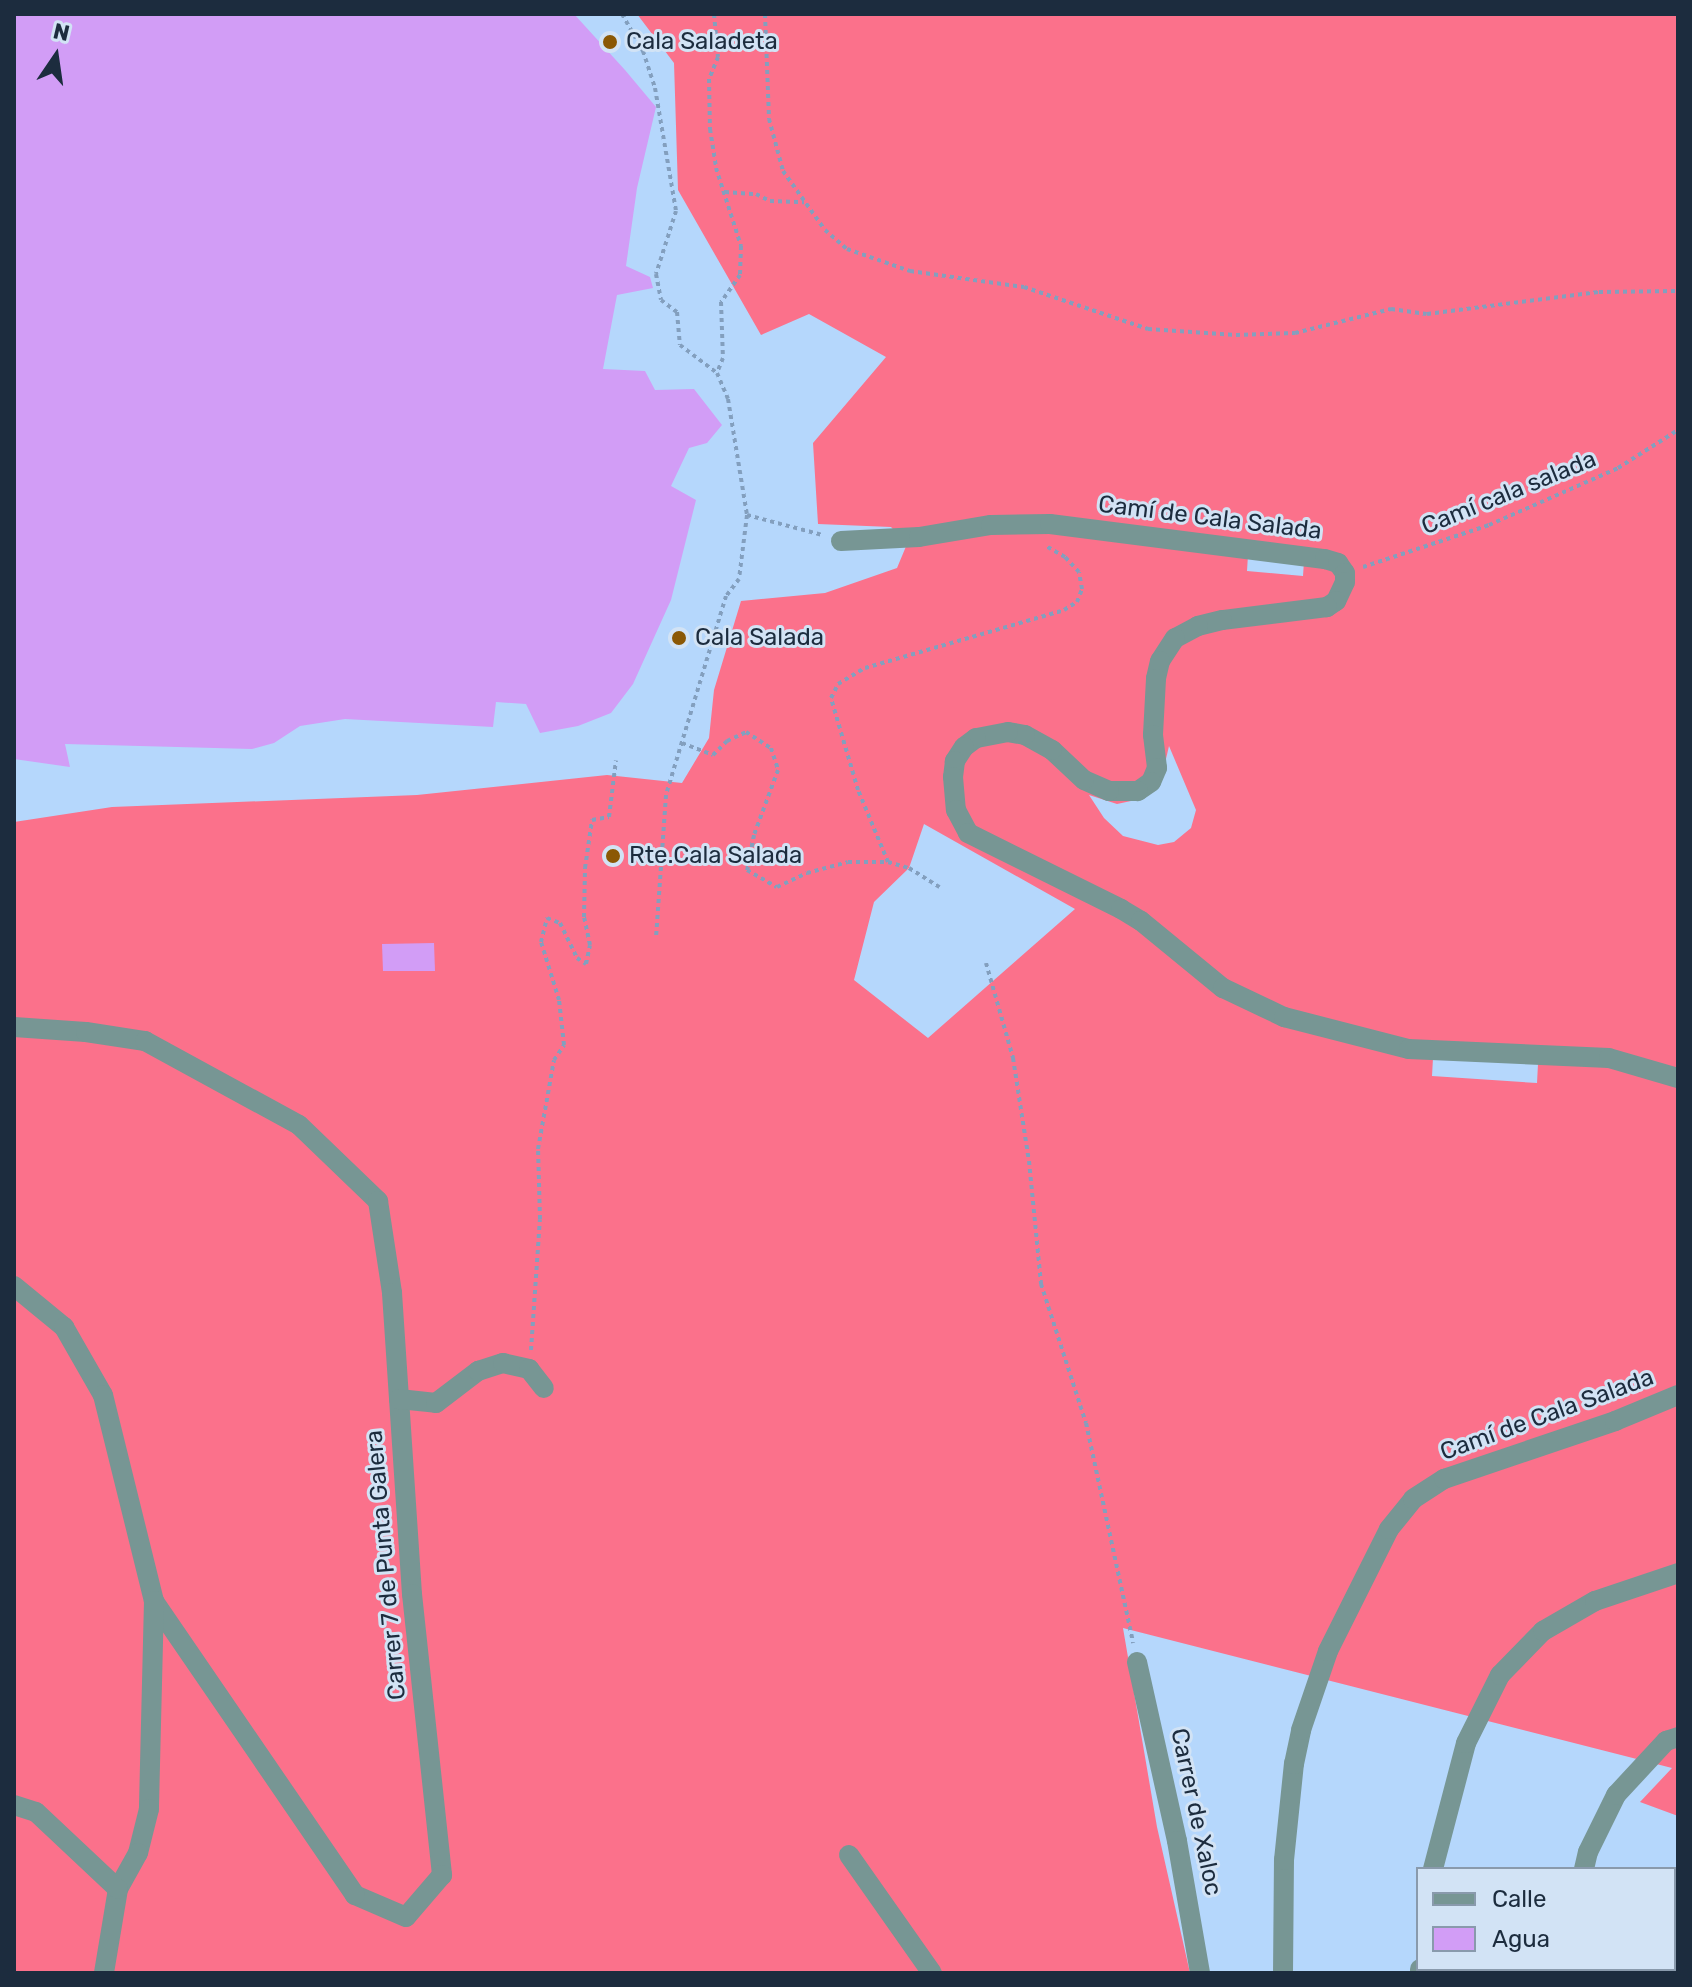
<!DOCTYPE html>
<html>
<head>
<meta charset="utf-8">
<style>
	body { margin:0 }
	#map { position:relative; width:1692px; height:1987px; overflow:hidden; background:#b5d7fc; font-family:Rubik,sans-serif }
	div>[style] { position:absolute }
	.forest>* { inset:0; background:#fb718b }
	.water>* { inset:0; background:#d29df6 }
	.path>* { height:4px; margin-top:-2px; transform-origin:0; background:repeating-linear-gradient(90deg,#839fbe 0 4px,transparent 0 8px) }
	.minor>* { height:20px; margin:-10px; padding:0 10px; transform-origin:10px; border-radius:10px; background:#779694 }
	.dots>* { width:22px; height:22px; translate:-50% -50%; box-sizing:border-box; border:4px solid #d2e3f5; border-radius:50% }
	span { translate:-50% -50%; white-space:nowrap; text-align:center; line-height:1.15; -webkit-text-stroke:6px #d2e3f5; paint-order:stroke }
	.poi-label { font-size:24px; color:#1c2c3e }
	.left { translate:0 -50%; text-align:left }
	.street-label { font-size:24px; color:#1c2c3e }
	.frame { position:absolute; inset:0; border:16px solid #1c2c3e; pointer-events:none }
	.legend { position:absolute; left:1416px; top:1867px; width:260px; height:104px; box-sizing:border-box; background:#d2e3f5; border:2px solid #899aac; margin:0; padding:10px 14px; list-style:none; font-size:24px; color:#1c2c3e }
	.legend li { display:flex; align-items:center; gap:16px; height:40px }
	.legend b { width:40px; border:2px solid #899aac }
	.north { position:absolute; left:16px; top:16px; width:80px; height:80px; -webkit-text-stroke:6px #d2e3f5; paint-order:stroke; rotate:13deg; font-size:22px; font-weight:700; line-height:32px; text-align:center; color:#1c2c3e }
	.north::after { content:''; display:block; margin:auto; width:28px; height:36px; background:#1c2c3e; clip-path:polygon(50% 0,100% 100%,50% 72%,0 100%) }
</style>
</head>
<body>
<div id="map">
	<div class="forest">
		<div style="clip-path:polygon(evenodd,637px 14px,1678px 14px,1678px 1816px,1640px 1802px,1672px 1768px,1123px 1628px,1157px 1827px,1190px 1973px,14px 1973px,14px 822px,112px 807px,417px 795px,607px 775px,682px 783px,709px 738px,714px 690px,741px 601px,825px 593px,897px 568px,907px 544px,891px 527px,818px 524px,813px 443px,886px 357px,809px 314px,761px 335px,678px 190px,674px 63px,637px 14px,1248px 555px,1304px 561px,1303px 576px,1247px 571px,1248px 555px,637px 14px,1169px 746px,1196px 810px,1191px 828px,1174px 842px,1158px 845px,1123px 836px,1104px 818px,1089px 795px,1117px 804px,1145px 798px,1162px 776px,1169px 746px,637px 14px,924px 824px,1075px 909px,928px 1038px,854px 980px,874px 902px,909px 868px,924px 824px,637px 14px,1433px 1058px,1538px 1064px,1537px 1083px,1432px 1076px,1433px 1058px)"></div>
	</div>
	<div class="water">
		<div style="clip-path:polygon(14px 14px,574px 14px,625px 70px,656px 107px,637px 188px,626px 266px,650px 277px,653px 288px,617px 295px,603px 369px,645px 371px,655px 390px,694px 389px,722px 425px,707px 443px,689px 448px,671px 486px,696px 500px,671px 600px,633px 684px,611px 713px,578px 726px,540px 733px,526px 704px,496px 702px,493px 727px,345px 719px,300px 726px,274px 743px,252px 749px,65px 744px,70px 767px,14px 759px)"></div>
		<div style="clip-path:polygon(434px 943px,435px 971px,383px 971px,382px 944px)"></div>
	</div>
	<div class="path">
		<div style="left:622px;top:14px;width:43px;rotate:60.4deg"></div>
		<div style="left:643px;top:51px;width:39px;rotate:72deg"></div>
		<div style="left:655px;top:88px;width:125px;rotate:80.3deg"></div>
		<div style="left:676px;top:211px;width:66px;rotate:107.6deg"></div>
		<div style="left:656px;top:274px;width:26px;rotate:79deg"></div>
		<div style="left:661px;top:300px;width:20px;rotate:37deg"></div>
		<div style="left:677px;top:312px;width:33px;rotate:85deg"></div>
		<div style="left:680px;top:345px;width:46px;rotate:37.1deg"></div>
		<div style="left:717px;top:373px;width:28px;rotate:67deg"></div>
		<div style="left:728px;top:399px;width:118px;rotate:80.7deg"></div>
		<div style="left:747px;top:515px;width:64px;rotate:97.1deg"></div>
		<div style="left:739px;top:579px;width:21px;rotate:127deg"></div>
		<div style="left:726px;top:596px;width:208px;rotate:106.8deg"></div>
		<div style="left:666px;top:795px;width:143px;rotate:94deg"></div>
		<div style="left:714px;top:14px;width:43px;rotate:84.7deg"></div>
		<div style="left:718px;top:57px;width:24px;rotate:112deg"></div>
		<div style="left:709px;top:79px;width:50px;rotate:88.9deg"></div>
		<div style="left:710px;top:129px;width:39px;rotate:81deg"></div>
		<div style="left:716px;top:168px;width:82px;rotate:72.2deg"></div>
		<div style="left:741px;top:246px;width:29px;rotate:92deg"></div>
		<div style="left:740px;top:275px;width:33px;rotate:125deg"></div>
		<div style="left:721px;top:302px;width:56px;rotate:88deg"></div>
		<div style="left:723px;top:358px;width:16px;rotate:112deg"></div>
		<div style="left:765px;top:14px;width:105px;rotate:87.8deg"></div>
		<div style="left:769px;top:119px;width:54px;rotate:74.9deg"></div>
		<div style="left:783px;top:171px;width:72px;rotate:54.6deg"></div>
		<div style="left:825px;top:230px;width:29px;rotate:41deg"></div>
		<div style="left:847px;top:249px;width:67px;rotate:19.2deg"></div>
		<div style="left:910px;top:271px;width:115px;rotate:8deg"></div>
		<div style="left:1024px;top:287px;width:131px;rotate:18.7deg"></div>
		<div style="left:1148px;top:329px;width:88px;rotate:3.9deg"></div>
		<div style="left:1236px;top:335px;width:59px;rotate:-1.9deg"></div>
		<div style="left:1295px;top:333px;width:99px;rotate:-14deg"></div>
		<div style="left:1391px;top:309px;width:36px;rotate:8deg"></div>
		<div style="left:1427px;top:314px;width:173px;rotate:-7.3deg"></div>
		<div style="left:1599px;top:292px;width:79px;rotate:-0.7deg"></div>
		<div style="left:725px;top:192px;width:31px;rotate:4deg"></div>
		<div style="left:756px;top:194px;width:16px;rotate:27deg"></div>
		<div style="left:770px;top:201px;width:34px;rotate:2deg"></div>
		<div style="left:747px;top:515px;width:78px;rotate:14.9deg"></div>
		<div style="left:1363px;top:567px;width:133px;rotate:-18.4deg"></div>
		<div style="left:1489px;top:525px;width:141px;rotate:-23.8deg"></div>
		<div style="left:1618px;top:468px;width:71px;rotate:-32.3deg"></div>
		<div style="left:682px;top:743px;width:33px;rotate:21deg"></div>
		<div style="left:713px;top:755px;width:20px;rotate:-45deg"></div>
		<div style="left:727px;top:741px;width:21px;rotate:-25deg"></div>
		<div style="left:746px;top:732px;width:30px;rotate:33deg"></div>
		<div style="left:771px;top:748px;width:23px;rotate:72deg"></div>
		<div style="left:778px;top:770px;width:69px;rotate:110.3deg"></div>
		<div style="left:754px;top:835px;width:36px;rotate:101deg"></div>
		<div style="left:747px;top:870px;width:34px;rotate:30deg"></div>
		<div style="left:777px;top:887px;width:33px;rotate:-25deg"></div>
		<div style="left:807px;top:873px;width:42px;rotate:-15deg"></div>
		<div style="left:848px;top:862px;width:40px"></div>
		<div style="left:888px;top:862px;width:22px;rotate:16deg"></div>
		<div style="left:909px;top:868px;width:36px;rotate:32deg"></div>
		<div style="left:888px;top:862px;width:78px;rotate:-112.6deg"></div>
		<div style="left:858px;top:790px;width:96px;rotate:-106.4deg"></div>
		<div style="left:831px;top:698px;width:16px;rotate:-63deg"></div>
		<div style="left:838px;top:684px;width:31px;rotate:-31deg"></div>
		<div style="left:865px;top:668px;width:207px;rotate:-16.2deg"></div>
		<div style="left:1064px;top:610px;width:15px;rotate:-32deg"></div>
		<div style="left:1077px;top:602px;width:14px;rotate:-69deg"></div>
		<div style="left:1082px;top:589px;width:17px;rotate:-100deg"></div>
		<div style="left:1079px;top:572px;width:21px;rotate:-133deg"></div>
		<div style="left:1065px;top:557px;width:22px;rotate:-150deg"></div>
		<div style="left:986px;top:963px;width:99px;rotate:74.1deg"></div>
		<div style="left:1013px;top:1058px;width:104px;rotate:81.2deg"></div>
		<div style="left:1029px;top:1161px;width:124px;rotate:84.4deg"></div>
		<div style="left:1041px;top:1284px;width:146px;rotate:72.1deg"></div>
		<div style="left:1086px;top:1423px;width:225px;rotate:77.9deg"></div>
		<div style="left:531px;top:1350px;width:131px;rotate:-86.1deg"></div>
		<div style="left:540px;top:1219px;width:70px;rotate:-91.6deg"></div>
		<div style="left:538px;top:1149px;width:90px;rotate:-79.8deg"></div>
		<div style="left:554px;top:1060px;width:18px;rotate:-56deg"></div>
		<div style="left:564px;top:1045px;width:45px;rotate:-96.3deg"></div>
		<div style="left:559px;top:1000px;width:61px;rotate:-107.2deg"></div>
		<div style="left:541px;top:942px;width:25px;rotate:-76deg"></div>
		<div style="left:547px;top:918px;width:14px;rotate:21deg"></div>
		<div style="left:560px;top:923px;width:39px;rotate:64deg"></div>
		<div style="left:577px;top:958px;width:11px;rotate:34deg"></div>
		<div style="left:586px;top:964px;width:19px;rotate:-78deg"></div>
		<div style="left:590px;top:945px;width:29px;rotate:-102deg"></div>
		<div style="left:584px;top:917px;width:49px;rotate:-88.8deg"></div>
		<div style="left:585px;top:868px;width:49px;rotate:-81.7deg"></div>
		<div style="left:592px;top:820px;width:17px;rotate:-10deg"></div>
		<div style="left:609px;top:817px;width:57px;rotate:-83deg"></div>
	</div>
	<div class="minor">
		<div style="left:841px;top:541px;width:78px;rotate:-2.9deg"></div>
		<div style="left:919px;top:537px;width:73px;rotate:-9.5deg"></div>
		<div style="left:991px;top:525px;width:59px;rotate:-1deg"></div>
		<div style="left:1050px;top:524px;width:277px;rotate:7.3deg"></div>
		<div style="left:1325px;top:559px;width:14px;rotate:17deg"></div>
		<div style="left:1338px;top:563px;width:12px;rotate:55deg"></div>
		<div style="left:1345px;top:573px;width:9px;rotate:90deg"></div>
		<div style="left:1345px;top:582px;width:21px;rotate:115deg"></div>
		<div style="left:1336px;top:601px;width:11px;rotate:146deg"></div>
		<div style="left:1327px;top:607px;width:106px;rotate:172.9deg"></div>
		<div style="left:1222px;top:620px;width:25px;rotate:166deg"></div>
		<div style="left:1198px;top:626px;width:26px;rotate:152deg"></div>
		<div style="left:1175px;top:638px;width:27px;rotate:123deg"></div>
		<div style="left:1160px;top:661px;width:18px;rotate:103deg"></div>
		<div style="left:1156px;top:679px;width:56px;rotate:93.1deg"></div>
		<div style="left:1153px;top:735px;width:33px;rotate:83deg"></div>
		<div style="left:1157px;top:768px;width:15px;rotate:113deg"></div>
		<div style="left:1151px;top:782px;width:16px;rotate:145deg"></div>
		<div style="left:1138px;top:791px;width:29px;rotate:180deg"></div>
		<div style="left:1109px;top:791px;width:27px;rotate:-156deg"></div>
		<div style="left:1084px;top:780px;width:44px;rotate:-136.8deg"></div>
		<div style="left:1052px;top:750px;width:31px;rotate:-151deg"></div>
		<div style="left:1025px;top:735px;width:17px;rotate:-170deg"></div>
		<div style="left:1008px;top:732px;width:33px;rotate:169deg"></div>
		<div style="left:976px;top:738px;width:15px;rotate:143deg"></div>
		<div style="left:964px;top:747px;width:17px;rotate:123deg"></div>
		<div style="left:955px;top:761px;width:16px;rotate:97deg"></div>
		<div style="left:953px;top:777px;width:33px;rotate:85deg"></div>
		<div style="left:956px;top:810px;width:26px;rotate:62deg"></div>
		<div style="left:968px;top:833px;width:171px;rotate:26.4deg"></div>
		<div style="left:1121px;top:909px;width:23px;rotate:31deg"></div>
		<div style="left:1141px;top:921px;width:106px;rotate:39.3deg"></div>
		<div style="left:1223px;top:988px;width:68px;rotate:25.4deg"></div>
		<div style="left:1284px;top:1017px;width:129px;rotate:14.4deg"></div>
		<div style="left:1409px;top:1049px;width:200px;rotate:2.6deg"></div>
		<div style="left:1609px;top:1058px;width:72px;rotate:16.2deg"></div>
		<div style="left:14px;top:1027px;width:72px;rotate:4deg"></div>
		<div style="left:86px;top:1032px;width:60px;rotate:8.7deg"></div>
		<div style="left:145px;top:1041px;width:175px;rotate:28.6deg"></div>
		<div style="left:299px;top:1125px;width:110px;rotate:43.9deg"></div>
		<div style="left:378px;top:1201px;width:93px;rotate:81.3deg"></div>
		<div style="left:392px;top:1293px;width:302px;rotate:86.2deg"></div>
		<div style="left:412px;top:1594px;width:283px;rotate:83.9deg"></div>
		<div style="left:442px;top:1875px;width:55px;rotate:130.6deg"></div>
		<div style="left:406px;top:1917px;width:56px;rotate:-156.7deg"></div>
		<div style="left:355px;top:1895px;width:356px;rotate:-124.4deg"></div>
		<div style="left:14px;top:1286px;width:65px;rotate:39.4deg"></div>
		<div style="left:64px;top:1327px;width:78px;rotate:60.2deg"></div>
		<div style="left:103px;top:1395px;width:212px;rotate:76.1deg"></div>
		<div style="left:154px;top:1601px;width:208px;rotate:91.4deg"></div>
		<div style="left:149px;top:1809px;width:45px;rotate:104deg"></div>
		<div style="left:138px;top:1853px;width:41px;rotate:119.1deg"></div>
		<div style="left:118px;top:1889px;width:85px;rotate:99.5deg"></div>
		<div style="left:399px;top:1399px;width:37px;rotate:6deg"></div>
		<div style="left:436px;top:1403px;width:53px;rotate:-37.3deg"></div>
		<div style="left:478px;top:1371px;width:26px;rotate:-18deg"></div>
		<div style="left:503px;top:1363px;width:27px;rotate:13deg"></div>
		<div style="left:529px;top:1369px;width:24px;rotate:52deg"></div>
		<div style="left:1137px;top:1662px;width:183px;rotate:77.4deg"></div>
		<div style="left:1177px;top:1841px;width:134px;rotate:80.1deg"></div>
		<div style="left:14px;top:1805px;width:23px;rotate:18deg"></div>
		<div style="left:36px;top:1812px;width:112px;rotate:43.2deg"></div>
		<div style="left:849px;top:1855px;width:144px;rotate:54.9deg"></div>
		<div style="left:1433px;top:1869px;width:130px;rotate:-75.3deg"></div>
		<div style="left:1466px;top:1743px;width:76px;rotate:-63.4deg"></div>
		<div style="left:1500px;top:1675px;width:62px;rotate:-45.7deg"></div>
		<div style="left:1543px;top:1631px;width:60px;rotate:-30deg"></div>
		<div style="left:1595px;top:1601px;width:88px;rotate:-18.6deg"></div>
		<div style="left:1584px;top:1869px;width:17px;rotate:-77deg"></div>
		<div style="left:1588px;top:1852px;width:64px;rotate:-63.8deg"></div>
		<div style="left:1616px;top:1795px;width:74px;rotate:-47.2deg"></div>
		<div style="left:1666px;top:1741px;width:13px;rotate:-18deg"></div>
		<div style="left:1283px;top:1973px;width:113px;rotate:-89.5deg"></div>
		<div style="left:1284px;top:1860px;width:97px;rotate:-84.1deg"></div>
		<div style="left:1294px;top:1764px;width:35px;rotate:-78deg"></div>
		<div style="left:1301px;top:1730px;width:83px;rotate:-71.1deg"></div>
		<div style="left:1328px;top:1651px;width:136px;rotate:-63.4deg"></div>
		<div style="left:1389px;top:1529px;width:38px;rotate:-51deg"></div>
		<div style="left:1413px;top:1499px;width:37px;rotate:-33deg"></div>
		<div style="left:1444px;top:1479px;width:181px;rotate:-18.7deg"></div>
		<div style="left:1615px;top:1421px;width:68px;rotate:-22.4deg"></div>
		<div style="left:1420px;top:1973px;width:4px;rotate:-90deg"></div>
		<div style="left:1567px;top:1973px;width:4px;rotate:-90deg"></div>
	</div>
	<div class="dots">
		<div style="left:610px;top:42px;background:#8b5804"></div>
		<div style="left:679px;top:638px;background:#8b5804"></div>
		<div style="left:613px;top:856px;background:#8b5804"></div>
	</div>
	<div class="poi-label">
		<span class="left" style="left:626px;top:42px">Cala Saladeta</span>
		<span class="left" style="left:695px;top:638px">Cala Salada</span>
		<span class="left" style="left:629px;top:856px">Rte.Cala Salada</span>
	</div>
	<div class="street-label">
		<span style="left:1509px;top:493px;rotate:-22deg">Camí cala salada</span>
		<span style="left:1210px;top:518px;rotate:7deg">Camí de Cala Salada</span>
		<span style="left:1547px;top:1415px;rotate:-20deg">Camí de Cala Salada</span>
		<span style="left:386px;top:1565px;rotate:-95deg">Carrer 7 de Punta Galera</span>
		<span style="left:1196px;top:1812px;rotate:78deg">Carrer de Xaloc</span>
	</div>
	<div class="frame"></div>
	<ul class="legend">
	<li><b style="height:10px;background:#779694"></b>Calle</li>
	<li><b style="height:22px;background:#d29df6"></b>Agua</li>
	</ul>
	<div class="north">N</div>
</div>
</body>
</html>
